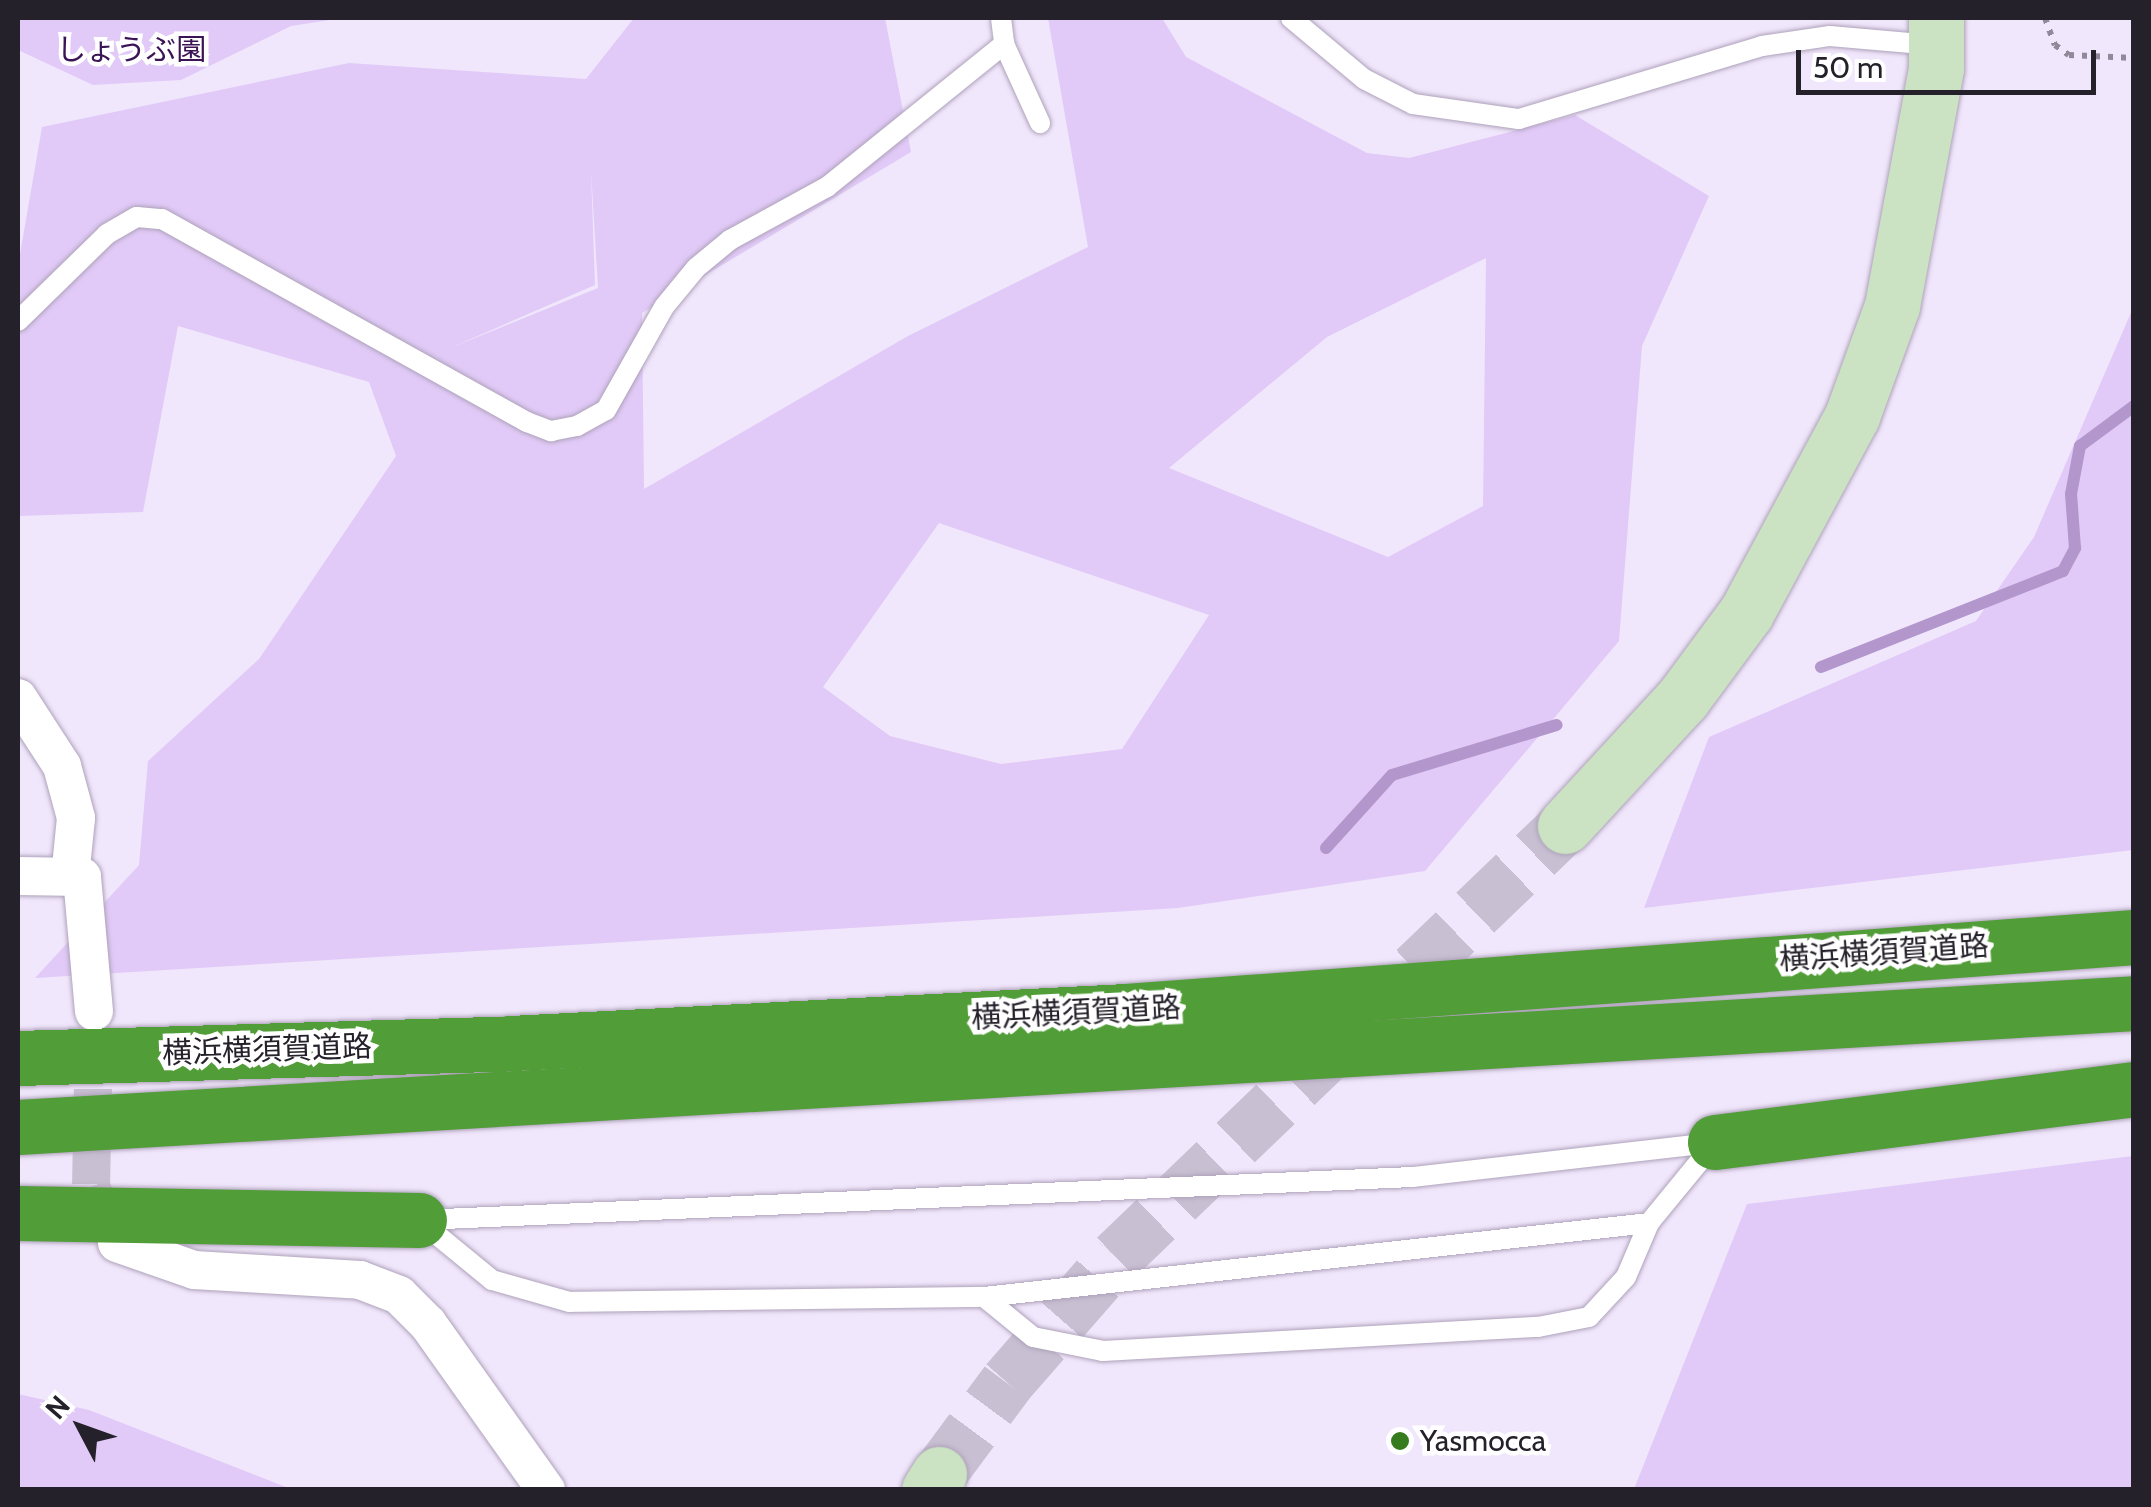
<!DOCTYPE html>
<html>
<head>
<meta charset="utf-8">
<style>
	body { margin:0 }
	#map { position:relative; width:2151px; height:1507px; overflow:hidden; background:#f1e7fc; font-family:Cabin,"Noto Sans JP",sans-serif }
	div>[style] { position:absolute }
	.green>* { inset:0; background:#e1caf7 }
	.stream>* { height:12px; margin:-6px; padding:0 6px; transform-origin:6px; border-radius:6px; background:#b296cc }
	.street-tunnel>* { height:38px; margin-top:-19px; transform-origin:0; background:repeating-linear-gradient(90deg,#c8bfd2 0 38px,transparent 0 57px) }
	.secondary-tunnel>* { height:55px; margin-top:-27.5px; transform-origin:0; background:repeating-linear-gradient(90deg,#c8bfd2 0 55px,transparent 0 83px) }
	.path>* { height:6px; margin-top:-3px; transform-origin:0; background:repeating-linear-gradient(90deg,#918999 0 5px,transparent 0 13px) }
	.roads { filter:drop-shadow(0 0 2px #aea2ba) drop-shadow(0 0 2px #aea2ba) }
	.lane>* { height:20px; margin:-10px; padding:0 10px; transform-origin:10px; border-radius:10px; background:#fff }
	.street>* { height:38px; margin:-19px; padding:0 19px; transform-origin:19px; border-radius:19px; background:#fff }
	.secondary>* { height:55px; margin:-27.5px; padding:0 27.5px; transform-origin:27.5px; border-radius:27.5px; background:#cbe2c3 }
	.highway>* { height:55px; margin:-27.5px; padding:0 27.5px; transform-origin:27.5px; border-radius:27.5px; background:#519d37 }
	.dots>* { width:28px; height:28px; translate:-50% -50%; box-sizing:border-box; border:5px solid #fff; border-radius:50% }
	span { translate:-50% -50%; white-space:nowrap; text-align:center; line-height:1.15; -webkit-text-stroke:9px #fff; paint-order:stroke }
	.park-label { font-size:30px; color:#3a1455 }
	.street-label { font-size:30px; color:#25212a }
	.poi-label { font-size:30px; color:#25212a }
	.left { translate:0 -50%; text-align:left }
	.frame { position:absolute; inset:0; border:20px solid #25212a; pointer-events:none }
	.north { position:absolute; left:30px; top:1377px; width:100px; height:100px; -webkit-text-stroke:8px #fff; paint-order:stroke; rotate:311deg; font-size:28px; font-weight:700; line-height:40px; text-align:center; color:#25212a }
	.north::after { content:''; display:block; margin:auto; width:35px; height:45px; background:#25212a; clip-path:polygon(50% 0,100% 100%,50% 72%,0 100%) }
	.scale { position:absolute; left:1796px; top:50px; width:300px; height:45px; box-sizing:border-box; border:5px solid #25212a; border-top:0; padding-left:12px; font-size:30px; line-height:35px; white-space:nowrap; color:#25212a; -webkit-text-stroke:8px #fff; paint-order:stroke }
</style>
</head>
<body>
<div id="map">
	<div class="green">
		<div style="clip-path:polygon(18px 18px,343px 18px,291px 26px,181px 80px,93px 85px,18px 50px)"></div>
		<div style="clip-path:polygon(evenodd,634px 18px,885px 18px,911px 152px,642px 313px,644px 489px,908px 336px,1088px 247px,1048px 18px,1162px 18px,1186px 57px,1367px 153px,1409px 158px,1575px 115px,1709px 196px,1642px 346px,1619px 641px,1425px 871px,1178px 908px,35px 978px,139px 865px,148px 761px,259px 659px,396px 456px,369px 382px,178px 326px,143px 512px,18px 516px,18px 266px,42px 127px,349px 63px,586px 79px,634px 18px,591px 171px,598px 288px,450px 348px,595px 285px,591px 171px,634px 18px,1486px 258px,1483px 506px,1388px 557px,1169px 468px,1327px 337px,1486px 258px,634px 18px,939px 523px,1209px 615px,1122px 749px,1001px 764px,890px 736px,823px 687px,939px 523px)"></div>
		<div style="clip-path:polygon(2133px 308px,2133px 850px,1644px 908px,1709px 737px,1976px 621px,2034px 537px)"></div>
		<div style="clip-path:polygon(2133px 1156px,2133px 1489px,1634px 1489px,1747px 1204px)"></div>
		<div style="clip-path:polygon(18px 1394px,89px 1410px,291px 1489px,18px 1489px)"></div>
	</div>
	<div class="stream">
		<div style="left:1821px;top:667px;width:260px;rotate:-21.6deg"></div>
		<div style="left:2063px;top:571px;width:26px;rotate:-62deg"></div>
		<div style="left:2075px;top:548px;width:54px;rotate:-94.2deg"></div>
		<div style="left:2071px;top:494px;width:49px;rotate:-79.4deg"></div>
		<div style="left:2080px;top:446px;width:67px;rotate:-36.5deg"></div>
		<div style="left:1326px;top:848px;width:98px;rotate:-47.9deg"></div>
		<div style="left:1392px;top:775px;width:172px;rotate:-16.9deg"></div>
	</div>
	<div class="street-tunnel">
		<div style="left:94px;top:1032px;width:155px;rotate:91.1deg"></div>
		<div style="left:91px;top:1187px;width:49px;rotate:66deg"></div>
	</div>
	<div class="secondary-tunnel">
		<div style="left:939px;top:1474px;width:114px;rotate:-53.5deg"></div>
		<div style="left:1007px;top:1382px;width:166px;rotate:-48.9deg"></div>
		<div style="left:1116px;top:1257px;width:622px;rotate:-43.83deg"></div>
	</div>
	<div class="path">
		<div style="left:2045px;top:18px;width:29px;rotate:70deg"></div>
		<div style="left:2055px;top:45px;width:17px;rotate:36deg"></div>
		<div style="left:2069px;top:55px;width:65px;rotate:2.6deg"></div>
	</div>
	<div class="roads">
		<div class="lane">
			<div style="left:1001px;top:18px;width:26px;rotate:83deg"></div>
			<div style="left:1004px;top:44px;width:87px;rotate:65.5deg"></div>
			<div style="left:1291px;top:18px;width:95px;rotate:39.9deg"></div>
			<div style="left:1364px;top:79px;width:55px;rotate:27deg"></div>
			<div style="left:1413px;top:104px;width:107px;rotate:8.1deg"></div>
			<div style="left:1519px;top:119px;width:254px;rotate:-16.7deg"></div>
			<div style="left:1762px;top:46px;width:69px;rotate:-8.4deg"></div>
			<div style="left:1830px;top:36px;width:102px;rotate:5deg"></div>
			<div style="left:18px;top:321px;width:124px;rotate:-44.3deg"></div>
			<div style="left:107px;top:234px;width:34px;rotate:-30deg"></div>
			<div style="left:137px;top:217px;width:25px;rotate:5deg"></div>
			<div style="left:162px;top:219px;width:418px;rotate:29.1deg"></div>
			<div style="left:527px;top:422px;width:26px;rotate:21deg"></div>
			<div style="left:551px;top:431px;width:26px;rotate:-11deg"></div>
			<div style="left:577px;top:426px;width:33px;rotate:-29deg"></div>
			<div style="left:606px;top:410px;width:118px;rotate:-60.6deg"></div>
			<div style="left:664px;top:307px;width:50px;rotate:-50.6deg"></div>
			<div style="left:696px;top:268px;width:44px;rotate:-39.5deg"></div>
			<div style="left:730px;top:240px;width:111px;rotate:-28.7deg"></div>
			<div style="left:827px;top:187px;width:228px;rotate:-38.9deg"></div>
			<div style="left:420px;top:1220px;width:994px;rotate:-2.48deg"></div>
			<div style="left:1413px;top:1177px;width:302px;rotate:-6.5deg"></div>
			<div style="left:420px;top:1221px;width:93px;rotate:39.3deg"></div>
			<div style="left:492px;top:1280px;width:81px;rotate:15.8deg"></div>
			<div style="left:570px;top:1302px;width:414px;rotate:-0.7deg"></div>
			<div style="left:984px;top:1297px;width:63px;rotate:39.2deg"></div>
			<div style="left:1033px;top:1337px;width:71px;rotate:11.3deg"></div>
			<div style="left:1103px;top:1351px;width:436px;rotate:-3.2deg"></div>
			<div style="left:1538px;top:1327px;width:52px;rotate:-11.1deg"></div>
			<div style="left:1589px;top:1317px;width:54px;rotate:-47.2deg"></div>
			<div style="left:1626px;top:1277px;width:59px;rotate:-66.9deg"></div>
			<div style="left:1649px;top:1223px;width:102px;rotate:-50.6deg"></div>
			<div style="left:984px;top:1297px;width:669px;rotate:-6.35deg"></div>
		</div>
		<div class="street">
			<div style="left:18px;top:698px;width:81px;rotate:57.1deg"></div>
			<div style="left:62px;top:766px;width:54px;rotate:74.9deg"></div>
			<div style="left:76px;top:818px;width:59px;rotate:95.8deg"></div>
			<div style="left:18px;top:876px;width:64px;rotate:0.9deg"></div>
			<div style="left:82px;top:877px;width:135px;rotate:84.9deg"></div>
			<div style="left:117px;top:1243px;width:82px;rotate:19.3deg"></div>
			<div style="left:194px;top:1270px;width:166px;rotate:3.4deg"></div>
			<div style="left:360px;top:1280px;width:42px;rotate:21deg"></div>
			<div style="left:399px;top:1295px;width:41px;rotate:45deg"></div>
			<div style="left:428px;top:1324px;width:204px;rotate:54.6deg"></div>
		</div>
		<div class="secondary">
			<div style="left:1565px;top:826px;width:174px;rotate:-47.3deg"></div>
			<div style="left:1683px;top:698px;width:106px;rotate:-53.5deg"></div>
			<div style="left:1746px;top:613px;width:224px;rotate:-61.7deg"></div>
			<div style="left:1852px;top:416px;width:117px;rotate:-70deg"></div>
			<div style="left:1892px;top:306px;width:242px;rotate:-79.5deg"></div>
			<div style="left:1936px;top:68px;width:50px;rotate:-90deg"></div>
			<div style="left:929px;top:1490px;width:19px;rotate:-58deg"></div>
		</div>
		<div class="highway">
			<div style="left:18px;top:1058px;width:493px;rotate:-1.7deg"></div>
			<div style="left:511px;top:1043px;width:616px;rotate:-2.98deg"></div>
			<div style="left:1126px;top:1011px;width:1011px;rotate:-4.2deg"></div>
			<div style="left:18px;top:1127px;width:2120px;rotate:-3.35deg"></div>
			<div style="left:1715px;top:1142px;width:422px;rotate:-7.2deg"></div>
			<div style="left:18px;top:1213px;width:401px;rotate:1deg"></div>
		</div>
	</div>
	<div class="dots">
		<div style="left:1400px;top:1441px;background:#367b1d"></div>
	</div>
	<div class="park-label">
		<span style="left:131px;top:50px">しょうぶ園</span>
	</div>
	<div class="street-label">
		<span style="left:1884px;top:953px;rotate:-4deg">横浜横須賀道路</span>
		<span style="left:1076px;top:1013px;rotate:-3deg">横浜横須賀道路</span>
		<span style="left:267px;top:1050px;rotate:-2deg">横浜横須賀道路</span>
	</div>
	<div class="poi-label">
		<span class="left" style="left:1420px;top:1441px">Yasmocca</span>
	</div>
	<div class="frame"></div>
	<div class="north">N</div>
	<div class="scale">50 m</div>
</div>
</body>
</html>
